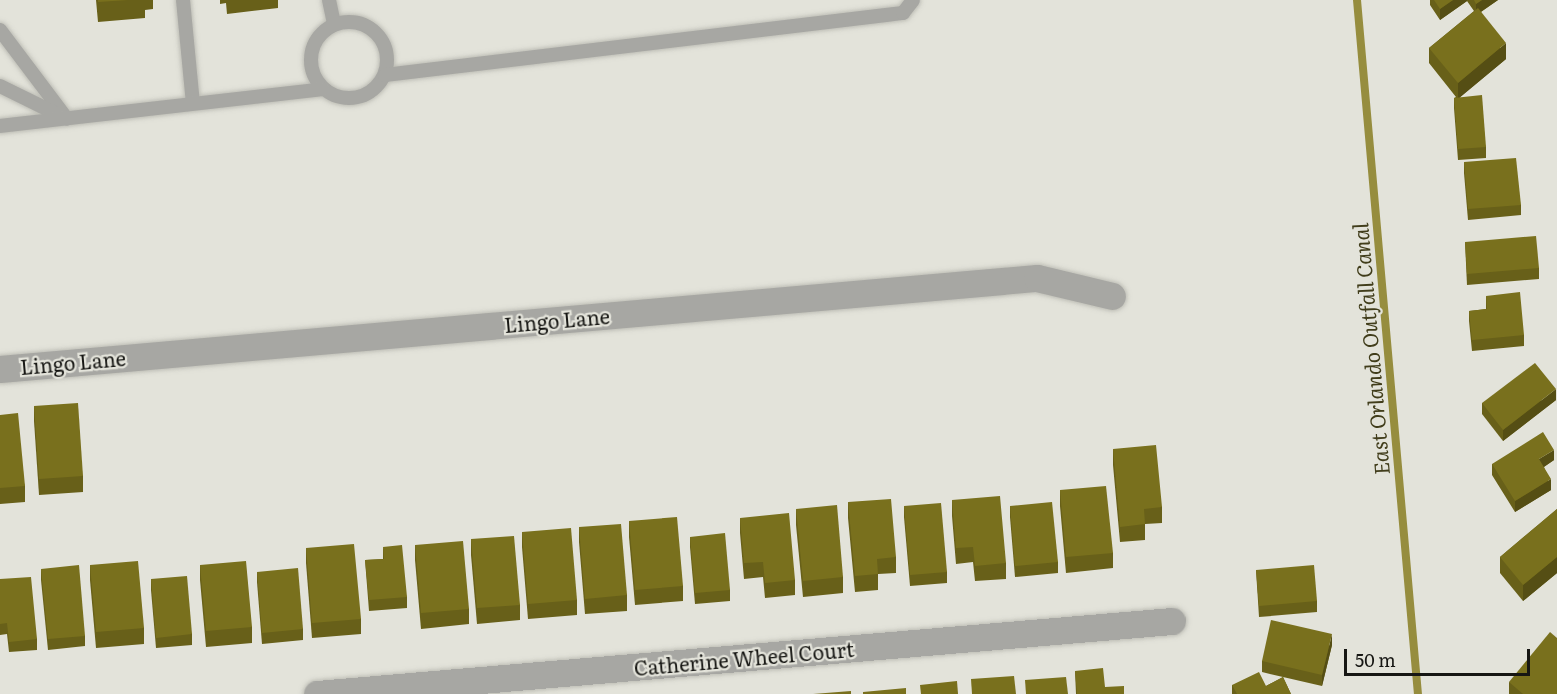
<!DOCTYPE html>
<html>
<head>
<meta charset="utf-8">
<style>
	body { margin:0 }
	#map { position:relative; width:1557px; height:694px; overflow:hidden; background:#e3e3da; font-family:Literata,serif }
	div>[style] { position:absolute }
	.stream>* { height:8px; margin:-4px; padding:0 4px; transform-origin:4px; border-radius:4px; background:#968d3e }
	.roads { filter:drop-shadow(0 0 2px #bebeb6) drop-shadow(0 0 2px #bebeb6) }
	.service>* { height:14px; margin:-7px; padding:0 7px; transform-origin:7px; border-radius:7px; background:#a7a7a3 }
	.service>.ring { margin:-7px; padding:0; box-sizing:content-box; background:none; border:14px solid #a7a7a3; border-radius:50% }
	.minor>* { height:27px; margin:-13.5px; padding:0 13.5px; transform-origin:13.5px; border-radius:13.5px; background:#a7a7a3 }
	.wall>* { inset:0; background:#686019 }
	.shaded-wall>* { inset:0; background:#554e14 }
	.building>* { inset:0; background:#79701d }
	span { translate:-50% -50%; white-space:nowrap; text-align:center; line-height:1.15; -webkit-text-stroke:4.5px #e3e3da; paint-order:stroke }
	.street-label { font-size:20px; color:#161613 }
	.water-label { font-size:21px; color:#413d1b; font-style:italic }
	.scale { position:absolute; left:1344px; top:649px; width:186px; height:27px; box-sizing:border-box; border:3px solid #161613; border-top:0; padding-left:8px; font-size:18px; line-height:21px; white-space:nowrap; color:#161613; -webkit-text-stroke:4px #e3e3da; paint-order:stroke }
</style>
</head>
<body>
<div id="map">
	<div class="stream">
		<div style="left:1357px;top:0;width:697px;rotate:84.98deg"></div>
	</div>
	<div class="roads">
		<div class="service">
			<div style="left:183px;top:0;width:103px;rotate:84.5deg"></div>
			<div style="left:329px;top:0;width:25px;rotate:78deg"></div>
			<div class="ring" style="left:311px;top:22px;width:62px;height:62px"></div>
			<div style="left:0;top:30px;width:111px;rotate:53deg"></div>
			<div style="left:385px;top:75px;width:522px;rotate:-6.83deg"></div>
			<div style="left:903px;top:13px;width:16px;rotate:-52deg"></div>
			<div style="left:0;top:86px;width:70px;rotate:26.2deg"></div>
			<div style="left:0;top:126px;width:325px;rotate:-6.5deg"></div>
		</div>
		<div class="minor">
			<div style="left:0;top:369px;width:1041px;rotate:-5.02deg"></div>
			<div style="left:1037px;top:278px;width:77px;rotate:13.5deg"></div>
			<div style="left:317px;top:694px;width:858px;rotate:-4.88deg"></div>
		</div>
	</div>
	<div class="wall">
		<div style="clip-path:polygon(96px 0,153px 0,153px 9px,145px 10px,145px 18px,98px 22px)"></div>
		<div style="clip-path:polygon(220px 0,278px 0,278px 8px,227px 14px,226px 3px,220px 4px)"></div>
		<div style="clip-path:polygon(1430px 0,1498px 0,1481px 12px,1506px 59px,1460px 97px,1486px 147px,1486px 158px,1458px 160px,1454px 108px,1454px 98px,1456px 97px,1429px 63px,1429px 48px,1474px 11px,1467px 1px,1440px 20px,1430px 5px)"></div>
		<div style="clip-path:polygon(1464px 162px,1521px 205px,1521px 215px,1468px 220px,1464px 173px)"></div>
		<div style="clip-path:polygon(1465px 242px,1539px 268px,1539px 279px,1467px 285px)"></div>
		<div style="clip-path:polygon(1486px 296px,1524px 335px,1524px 346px,1472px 351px,1469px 321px,1469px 311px,1486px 309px)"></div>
		<div style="clip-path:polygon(1556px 400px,1503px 441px,1482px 414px,1482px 403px)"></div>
		<div style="clip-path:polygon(34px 406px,83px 476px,83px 492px,39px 495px,34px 421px)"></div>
		<div style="clip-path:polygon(0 415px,25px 486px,25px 502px,0 504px)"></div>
		<div style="clip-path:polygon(1113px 449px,1162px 507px,1162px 523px,1145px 524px,1145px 540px,1120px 542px,1113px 465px)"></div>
		<div style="clip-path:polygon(1554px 460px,1544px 467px,1551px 490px,1515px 512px,1492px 475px,1492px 464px)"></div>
		<div style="clip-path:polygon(1060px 490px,1113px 553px,1113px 568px,1066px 573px,1060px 506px)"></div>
		<div style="clip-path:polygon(952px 500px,1006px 563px,1006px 579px,975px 581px,973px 562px,956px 564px,952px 516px)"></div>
		<div style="clip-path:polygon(848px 502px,896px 557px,896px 573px,878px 574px,878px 590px,855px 592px,848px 518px)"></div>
		<div style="clip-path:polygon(904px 506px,947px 572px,947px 583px,910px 586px,904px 517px)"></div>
		<div style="clip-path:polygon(1010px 506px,1058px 562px,1058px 573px,1015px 577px,1010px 517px)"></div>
		<div style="clip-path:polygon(796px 509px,843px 577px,843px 593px,803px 597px,796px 525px)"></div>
		<div style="clip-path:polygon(1557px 509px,1557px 573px,1523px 601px,1500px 573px,1500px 557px)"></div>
		<div style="clip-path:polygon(740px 518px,795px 580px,795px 595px,765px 598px,763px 577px,744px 579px,740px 533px)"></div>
		<div style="clip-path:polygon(629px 521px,683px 586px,683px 601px,635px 605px,629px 537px)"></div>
		<div style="clip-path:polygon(579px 527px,627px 595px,627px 611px,585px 614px,579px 542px)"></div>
		<div style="clip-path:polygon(522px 532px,577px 600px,577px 615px,528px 619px,522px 547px)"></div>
		<div style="clip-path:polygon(690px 537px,730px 590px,730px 601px,695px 604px,690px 547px)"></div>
		<div style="clip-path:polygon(471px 539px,520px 605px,520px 620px,477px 624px,471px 555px)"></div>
		<div style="clip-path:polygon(415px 545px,469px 609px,469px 624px,421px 629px,415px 560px)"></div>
		<div style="clip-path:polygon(383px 547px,407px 597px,407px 608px,369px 611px,365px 560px,383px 559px)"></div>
		<div style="clip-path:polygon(306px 548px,361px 619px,361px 634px,312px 638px,306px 563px)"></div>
		<div style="clip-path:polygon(90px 565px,144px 628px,144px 644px,96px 648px,90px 580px)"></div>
		<div style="clip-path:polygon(200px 565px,252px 627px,252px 643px,206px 647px,200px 580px)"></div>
		<div style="clip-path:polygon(41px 569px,85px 636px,85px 646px,48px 650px,41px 580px)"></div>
		<div style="clip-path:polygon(1256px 570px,1317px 601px,1317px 612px,1259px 617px)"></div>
		<div style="clip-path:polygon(257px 572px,303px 629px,303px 640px,262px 644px,257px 582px)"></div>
		<div style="clip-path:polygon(0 579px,37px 639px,37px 650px,9px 652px,7px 634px,0 635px)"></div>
		<div style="clip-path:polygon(151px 579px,192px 634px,192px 645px,156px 648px,151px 590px)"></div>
		<div style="clip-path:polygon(1332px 645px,1322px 686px,1283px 677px,1291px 694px,1232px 694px,1232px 685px,1266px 686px,1283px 677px,1262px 672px,1262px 661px)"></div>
		<div style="clip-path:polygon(1075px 671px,1105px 687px,1124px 694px,1076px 694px)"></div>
		<div style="clip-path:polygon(1509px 682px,1557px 694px,1509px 694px)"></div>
	</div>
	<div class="shaded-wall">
		<div style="clip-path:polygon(1453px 0,1467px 0,1467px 1px,1440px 20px,1440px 9px)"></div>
		<div style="clip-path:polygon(1482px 0,1498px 0,1476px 15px,1476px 4px)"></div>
		<div style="clip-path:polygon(1506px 43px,1506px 59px,1458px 99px,1458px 83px)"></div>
		<div style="clip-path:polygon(1556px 389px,1556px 400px,1503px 441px,1503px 430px)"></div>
		<div style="clip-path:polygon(1554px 450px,1554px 460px,1539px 470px,1539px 459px)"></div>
		<div style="clip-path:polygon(1551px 479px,1551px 490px,1515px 512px,1515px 501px)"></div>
		<div style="clip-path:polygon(1557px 557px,1557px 573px,1523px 601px,1523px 585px)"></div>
		<div style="clip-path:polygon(1332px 634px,1332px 645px,1322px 686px,1322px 675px)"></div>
	</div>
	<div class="building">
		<div style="clip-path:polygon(98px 0,128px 0,98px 2px)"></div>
		<div style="clip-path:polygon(1434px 0,1453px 0,1440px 9px)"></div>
		<div style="clip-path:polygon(1474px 0,1482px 0,1476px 4px)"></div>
		<div style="clip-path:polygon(1478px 8px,1506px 43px,1458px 83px,1429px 48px)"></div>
		<div style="clip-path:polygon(1482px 95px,1486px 147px,1458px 149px,1454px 98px)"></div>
		<div style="clip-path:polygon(1516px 158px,1521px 205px,1468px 209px,1464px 162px)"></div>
		<div style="clip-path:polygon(1536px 236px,1539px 268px,1467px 274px,1465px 242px)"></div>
		<div style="clip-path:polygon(1520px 292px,1524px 335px,1472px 340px,1469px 311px,1487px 309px,1486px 296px)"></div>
		<div style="clip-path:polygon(1535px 363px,1556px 389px,1503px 430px,1482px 403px)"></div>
		<div style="clip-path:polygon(78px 403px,83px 476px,39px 479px,34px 406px)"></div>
		<div style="clip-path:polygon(18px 413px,25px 486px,0 488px,0 415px)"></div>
		<div style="clip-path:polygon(1543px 432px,1554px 450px,1539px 459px,1551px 479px,1515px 501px,1492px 464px)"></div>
		<div style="clip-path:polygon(1156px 445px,1162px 507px,1144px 509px,1145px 524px,1120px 527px,1113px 449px)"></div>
		<div style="clip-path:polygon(1106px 486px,1113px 553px,1066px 557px,1060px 490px)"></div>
		<div style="clip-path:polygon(1000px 496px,1006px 563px,975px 566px,973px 547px,956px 548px,952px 500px)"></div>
		<div style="clip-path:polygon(891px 499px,896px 557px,877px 559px,878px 574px,855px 576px,848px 502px)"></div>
		<div style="clip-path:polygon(1052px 502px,1058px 562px,1015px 566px,1010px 506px)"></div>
		<div style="clip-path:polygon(941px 503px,947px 572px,910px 575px,904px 506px)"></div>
		<div style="clip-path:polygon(837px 505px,843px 577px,803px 581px,796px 509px)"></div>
		<div style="clip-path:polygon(1557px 509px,1557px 557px,1523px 585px,1500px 557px)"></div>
		<div style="clip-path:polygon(789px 513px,795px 580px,765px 583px,763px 562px,744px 563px,740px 518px)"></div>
		<div style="clip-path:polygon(677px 517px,683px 586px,635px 590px,629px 521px)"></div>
		<div style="clip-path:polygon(621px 524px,627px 595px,585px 599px,579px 527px)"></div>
		<div style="clip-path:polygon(571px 528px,577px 600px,528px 604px,522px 532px)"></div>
		<div style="clip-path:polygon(725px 533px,730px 590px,695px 593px,690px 537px)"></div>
		<div style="clip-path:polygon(514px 536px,520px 605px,477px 608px,471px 539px)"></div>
		<div style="clip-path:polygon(463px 541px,469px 609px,421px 613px,415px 545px)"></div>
		<div style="clip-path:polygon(354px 544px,361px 619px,312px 623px,306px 548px)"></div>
		<div style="clip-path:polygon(402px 545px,407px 597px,369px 600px,365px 560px,384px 559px,383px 547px)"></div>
		<div style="clip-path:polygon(138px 561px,144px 628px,96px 632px,90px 565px)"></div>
		<div style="clip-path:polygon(246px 561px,252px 627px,206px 631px,200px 565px)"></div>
		<div style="clip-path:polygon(79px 565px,85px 636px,48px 639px,41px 569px)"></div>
		<div style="clip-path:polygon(1314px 565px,1317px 601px,1259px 606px,1256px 570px)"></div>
		<div style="clip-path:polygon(298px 568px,303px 629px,262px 633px,257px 572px)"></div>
		<div style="clip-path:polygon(187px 576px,192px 634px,156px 638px,151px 579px)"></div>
		<div style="clip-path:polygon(31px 577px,37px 639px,9px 642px,7px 623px,0 624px,0 579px)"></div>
		<div style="clip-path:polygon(1271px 620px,1332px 634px,1322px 675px,1262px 661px)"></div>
		<div style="clip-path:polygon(1550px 632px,1557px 638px,1557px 694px,1523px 694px,1509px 682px)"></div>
		<div style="clip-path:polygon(1103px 668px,1105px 687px,1124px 686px,1124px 694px,1077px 694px,1075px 671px)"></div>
		<div style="clip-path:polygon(1259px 672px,1266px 686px,1283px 677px,1291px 694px,1237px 694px,1232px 685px)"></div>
		<div style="clip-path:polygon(1014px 676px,1016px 694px,972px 694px,971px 679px)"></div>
		<div style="clip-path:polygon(1066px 677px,1068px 694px,1026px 694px,1025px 680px)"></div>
		<div style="clip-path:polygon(957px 681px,958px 694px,921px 694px,920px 685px)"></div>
		<div style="clip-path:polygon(906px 688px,906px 694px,863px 694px,863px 692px)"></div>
		<div style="clip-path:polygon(851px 691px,851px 694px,813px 694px)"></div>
	</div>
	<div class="street-label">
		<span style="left:557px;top:320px;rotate:-5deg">Lingo Lane</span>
		<span style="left:73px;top:362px;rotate:-5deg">Lingo Lane</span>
		<span style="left:744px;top:658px;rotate:-5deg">Catherine Wheel Court</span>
	</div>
	<div class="water-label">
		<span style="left:1370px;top:349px;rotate:-95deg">East Orlando Outfall Canal</span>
	</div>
	<div class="scale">50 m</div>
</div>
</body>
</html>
